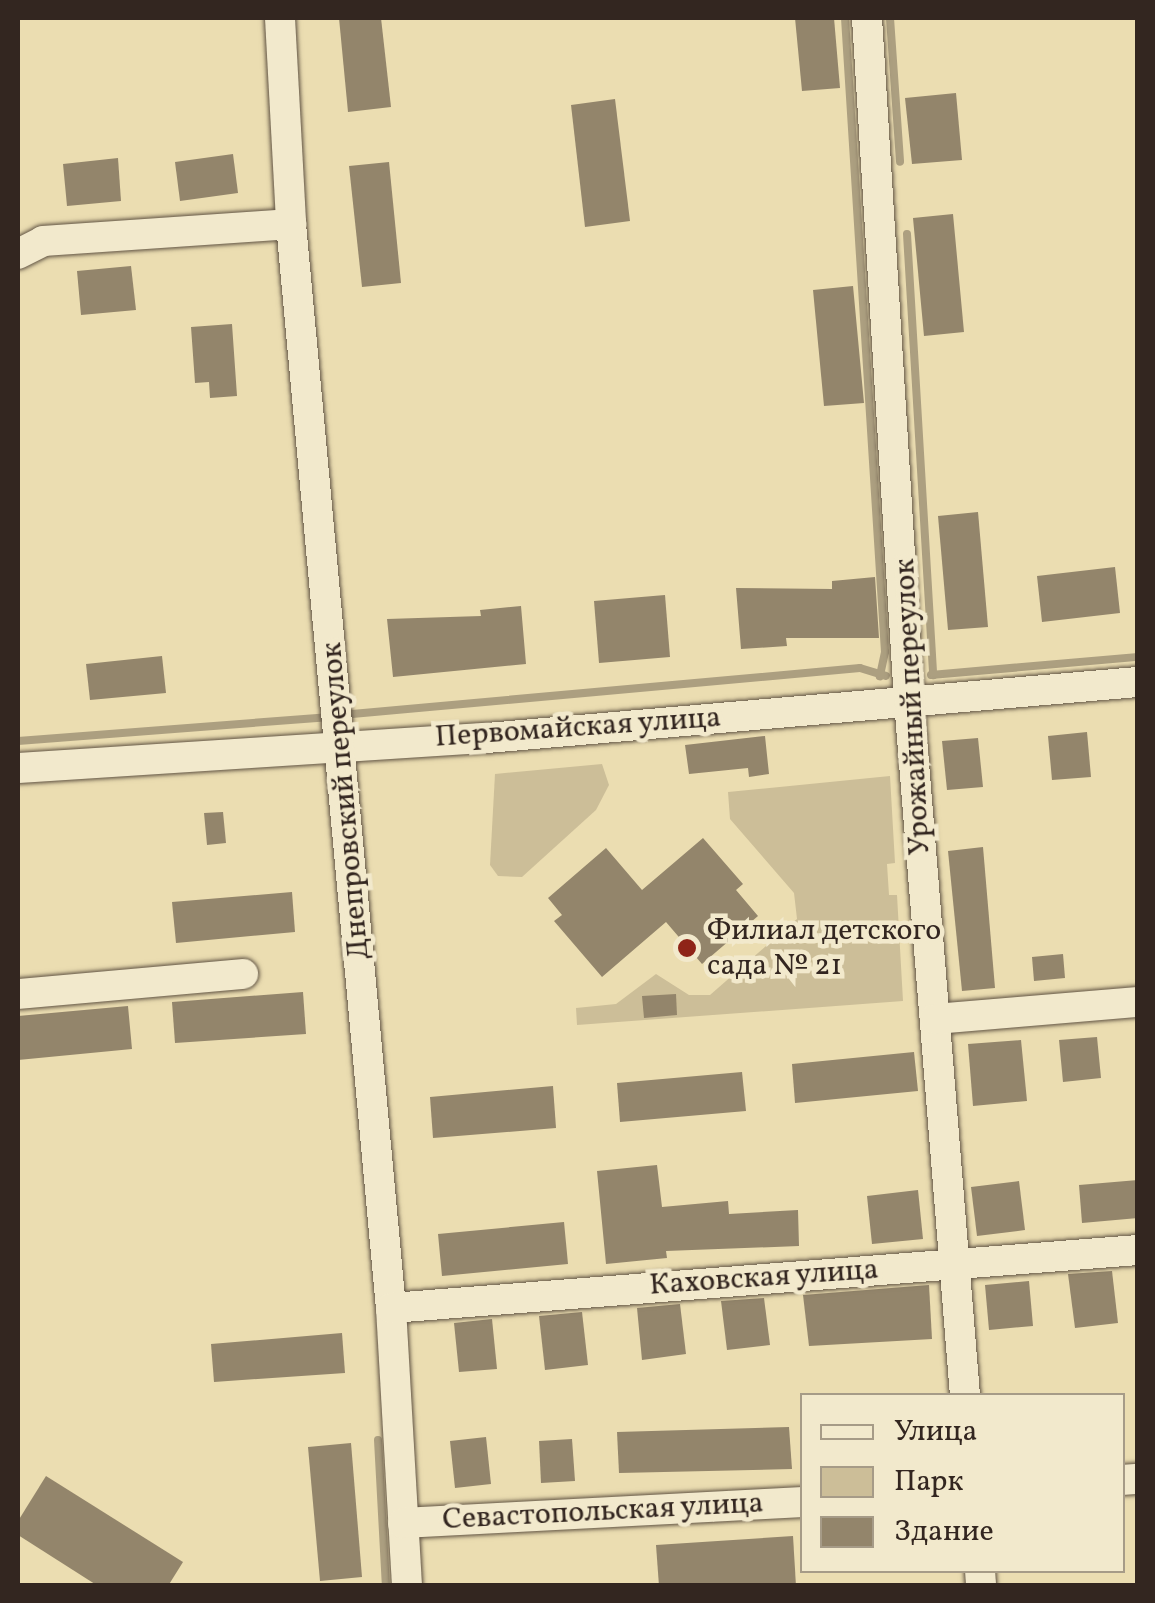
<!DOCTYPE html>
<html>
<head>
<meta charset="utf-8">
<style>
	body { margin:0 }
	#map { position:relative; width:1155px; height:1603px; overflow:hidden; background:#ebddb1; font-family:Vollkorn,serif }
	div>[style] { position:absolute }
	.green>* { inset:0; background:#ccbe98 }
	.stream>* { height:8px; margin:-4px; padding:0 4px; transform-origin:4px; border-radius:4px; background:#ac9f80 }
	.building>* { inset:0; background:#93856b }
	.roads { filter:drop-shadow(0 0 2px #615444) drop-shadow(0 0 2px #615444) }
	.minor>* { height:30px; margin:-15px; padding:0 15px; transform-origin:15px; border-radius:15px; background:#f2e9cc }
	.dots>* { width:28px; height:28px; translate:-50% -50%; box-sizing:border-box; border:5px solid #f2e9cc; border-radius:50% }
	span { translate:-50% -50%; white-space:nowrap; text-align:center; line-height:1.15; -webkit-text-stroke:9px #f2e9cc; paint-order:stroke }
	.street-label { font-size:30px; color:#332620 }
	.poi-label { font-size:30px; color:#332620 }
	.left { translate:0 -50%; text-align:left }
	.frame { position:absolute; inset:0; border:20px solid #332620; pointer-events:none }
	.legend { position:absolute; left:800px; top:1393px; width:325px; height:180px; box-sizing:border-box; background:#f2e9cc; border:2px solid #a69b87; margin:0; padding:12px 18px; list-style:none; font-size:30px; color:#332620 }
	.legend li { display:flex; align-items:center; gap:20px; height:50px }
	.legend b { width:50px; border:2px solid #a69b87 }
</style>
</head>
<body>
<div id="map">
	<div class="green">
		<div style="clip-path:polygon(602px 764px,609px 785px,596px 810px,522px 877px,498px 876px,490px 865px,495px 774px)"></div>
		<div style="clip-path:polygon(890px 776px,895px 863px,887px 864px,889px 895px,897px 895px,903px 1001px,577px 1025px,576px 1008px,616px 1004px,656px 974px,689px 995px,710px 995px,797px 919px,794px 893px,730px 819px,728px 792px)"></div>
	</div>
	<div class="stream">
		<div style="left:845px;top:18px;width:635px;rotate:86.39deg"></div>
		<div style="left:885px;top:652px;width:25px;rotate:102deg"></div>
		<div style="left:890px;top:18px;width:144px;rotate:86deg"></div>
		<div style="left:907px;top:234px;width:442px;rotate:86.6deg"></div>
		<div style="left:931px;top:675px;width:208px;rotate:-5deg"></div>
		<div style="left:341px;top:715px;width:521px;rotate:-5.17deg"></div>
		<div style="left:860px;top:668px;width:27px;rotate:17deg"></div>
		<div style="left:18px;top:741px;width:310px;rotate:-4.4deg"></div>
		<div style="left:378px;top:1440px;width:146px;rotate:86.9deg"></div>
	</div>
	<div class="building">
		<div style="clip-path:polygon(339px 18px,381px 18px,391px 107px,348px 112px)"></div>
		<div style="clip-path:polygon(795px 18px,834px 18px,840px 88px,802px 91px)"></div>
		<div style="clip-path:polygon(956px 93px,962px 160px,912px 164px,905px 98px)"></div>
		<div style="clip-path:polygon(615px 99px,630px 221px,585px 227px,571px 105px)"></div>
		<div style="clip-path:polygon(233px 154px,238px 193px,180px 201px,175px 162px)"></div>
		<div style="clip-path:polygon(118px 158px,121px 201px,67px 206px,63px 164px)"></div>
		<div style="clip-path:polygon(389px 162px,401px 283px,362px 287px,349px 166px)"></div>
		<div style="clip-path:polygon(953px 214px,964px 332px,924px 336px,913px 218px)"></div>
		<div style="clip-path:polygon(131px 266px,136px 310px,81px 315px,77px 271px)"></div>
		<div style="clip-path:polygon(853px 286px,864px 403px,824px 406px,813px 290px)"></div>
		<div style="clip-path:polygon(232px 324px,237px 396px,210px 398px,209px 382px,195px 383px,191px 327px)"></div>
		<div style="clip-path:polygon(978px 512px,988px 627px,948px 630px,938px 516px)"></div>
		<div style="clip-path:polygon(1115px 567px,1120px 613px,1042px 622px,1037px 576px)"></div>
		<div style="clip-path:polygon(875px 577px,879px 638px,786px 638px,787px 646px,741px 649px,736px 588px,832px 589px,832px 581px)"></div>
		<div style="clip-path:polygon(665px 595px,670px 657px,599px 663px,594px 601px)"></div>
		<div style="clip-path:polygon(521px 606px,526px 664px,393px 677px,387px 619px,481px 616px,480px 610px)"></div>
		<div style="clip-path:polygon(162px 656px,166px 693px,90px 700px,86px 664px)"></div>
		<div style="clip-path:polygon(1087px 732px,1091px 777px,1052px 780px,1048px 736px)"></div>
		<div style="clip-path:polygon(765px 736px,769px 774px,749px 777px,748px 768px,689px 774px,685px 745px)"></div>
		<div style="clip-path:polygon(978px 738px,983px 787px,947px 790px,942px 741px)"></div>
		<div style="clip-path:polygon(223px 812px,226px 843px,207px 845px,204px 813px)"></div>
		<div style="clip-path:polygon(703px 838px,743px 884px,736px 890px,758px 916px,702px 964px,666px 922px,602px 977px,554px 921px,562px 915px,548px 898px,606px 848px,642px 890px)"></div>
		<div style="clip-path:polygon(983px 847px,995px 988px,962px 991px,948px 851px)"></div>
		<div style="clip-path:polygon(292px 892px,295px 932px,176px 943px,172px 902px)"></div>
		<div style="clip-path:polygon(1063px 954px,1065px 978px,1034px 981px,1032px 957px)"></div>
		<div style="clip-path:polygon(303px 992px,306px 1034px,175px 1043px,172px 1002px)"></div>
		<div style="clip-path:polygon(676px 994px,677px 1015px,644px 1018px,642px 996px)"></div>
		<div style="clip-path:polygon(128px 1006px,132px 1049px,18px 1060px,18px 1016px)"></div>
		<div style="clip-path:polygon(1097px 1037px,1101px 1078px,1063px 1082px,1059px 1040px)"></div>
		<div style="clip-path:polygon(1021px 1040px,1027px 1101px,973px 1106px,968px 1044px)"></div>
		<div style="clip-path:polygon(914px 1052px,918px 1091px,795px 1103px,792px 1064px)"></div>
		<div style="clip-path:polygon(742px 1072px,746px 1111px,620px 1122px,617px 1083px)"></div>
		<div style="clip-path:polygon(553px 1086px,556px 1128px,433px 1138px,430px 1097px)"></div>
		<div style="clip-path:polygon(657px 1165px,662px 1207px,728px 1201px,729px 1214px,798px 1210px,799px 1246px,666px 1251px,667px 1258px,606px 1264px,597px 1171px)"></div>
		<div style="clip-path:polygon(1138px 1180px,1138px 1218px,1082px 1223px,1079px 1185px)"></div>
		<div style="clip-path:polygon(1019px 1181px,1025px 1230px,977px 1236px,971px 1187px)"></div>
		<div style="clip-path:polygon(918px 1190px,923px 1239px,872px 1244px,867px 1196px)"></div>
		<div style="clip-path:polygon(564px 1222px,568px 1264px,442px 1276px,438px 1234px)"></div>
		<div style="clip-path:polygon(1112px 1271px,1118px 1323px,1075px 1328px,1068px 1274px)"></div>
		<div style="clip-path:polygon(1029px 1281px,1033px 1326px,989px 1330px,985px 1285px)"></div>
		<div style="clip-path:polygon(929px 1285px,932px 1339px,809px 1346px,803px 1295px)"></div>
		<div style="clip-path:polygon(764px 1298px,770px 1345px,727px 1350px,721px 1301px)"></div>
		<div style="clip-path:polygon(680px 1304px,686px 1354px,642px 1360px,637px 1308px)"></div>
		<div style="clip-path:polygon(582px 1312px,588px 1365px,545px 1370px,539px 1316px)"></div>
		<div style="clip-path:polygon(492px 1319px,497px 1369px,459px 1372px,454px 1323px)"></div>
		<div style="clip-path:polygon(342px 1333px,345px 1373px,214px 1382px,211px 1344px)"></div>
		<div style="clip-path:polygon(789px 1427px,792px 1469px,619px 1473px,617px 1432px)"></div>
		<div style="clip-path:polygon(486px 1437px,491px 1484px,455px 1488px,450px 1441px)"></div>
		<div style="clip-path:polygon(572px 1439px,575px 1481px,541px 1483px,539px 1441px)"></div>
		<div style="clip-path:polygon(351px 1443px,362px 1577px,320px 1581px,308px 1447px)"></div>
		<div style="clip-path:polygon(46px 1476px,183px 1562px,168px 1586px,98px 1586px,18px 1535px,18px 1521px)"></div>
		<div style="clip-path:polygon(793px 1536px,796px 1586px,659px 1586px,656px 1545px)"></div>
	</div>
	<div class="roads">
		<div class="minor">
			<div style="left:280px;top:18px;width:206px;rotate:86.9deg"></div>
			<div style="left:291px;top:224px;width:1089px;rotate:84.73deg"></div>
			<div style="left:391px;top:1308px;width:278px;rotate:86.7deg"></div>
			<div style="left:867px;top:18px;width:684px;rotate:86.48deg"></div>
			<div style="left:909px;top:701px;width:697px;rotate:85.39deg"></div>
			<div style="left:18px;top:254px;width:28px;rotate:-27deg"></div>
			<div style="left:43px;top:241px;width:249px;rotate:-3.9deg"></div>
			<div style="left:18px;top:768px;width:470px;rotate:-3.7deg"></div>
			<div style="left:487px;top:738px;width:653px;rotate:-4.92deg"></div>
			<div style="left:18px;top:994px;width:226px;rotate:-5.1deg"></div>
			<div style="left:935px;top:1019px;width:204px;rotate:-4.8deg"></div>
			<div style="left:391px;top:1308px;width:749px;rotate:-4.44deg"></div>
			<div style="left:1122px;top:1480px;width:16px;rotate:-4deg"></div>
			<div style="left:403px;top:1523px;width:400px;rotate:-3deg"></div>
			<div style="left:980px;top:1570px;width:16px;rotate:86deg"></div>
		</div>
	</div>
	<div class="dots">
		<div style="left:687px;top:948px;background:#8f2418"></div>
	</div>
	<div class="street-label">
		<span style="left:913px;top:707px;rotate:-93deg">Урожайный переулок</span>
		<span style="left:578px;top:728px;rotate:-4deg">Первомайская улица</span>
		<span style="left:346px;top:801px;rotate:-95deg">Днепровский переулок</span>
		<span style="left:764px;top:1278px;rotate:-4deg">Каховская улица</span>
		<span style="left:603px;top:1512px;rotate:-3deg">Севастопольская улица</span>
	</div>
	<div class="poi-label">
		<span class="left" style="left:707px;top:948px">Филиал детского<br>сада № 21</span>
	</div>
	<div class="frame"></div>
	<ul class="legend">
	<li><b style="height:12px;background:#f2e9cc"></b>Улица</li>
	<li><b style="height:28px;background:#ccbe98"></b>Парк</li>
	<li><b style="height:28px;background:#93856b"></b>Здание</li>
	</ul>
</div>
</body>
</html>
